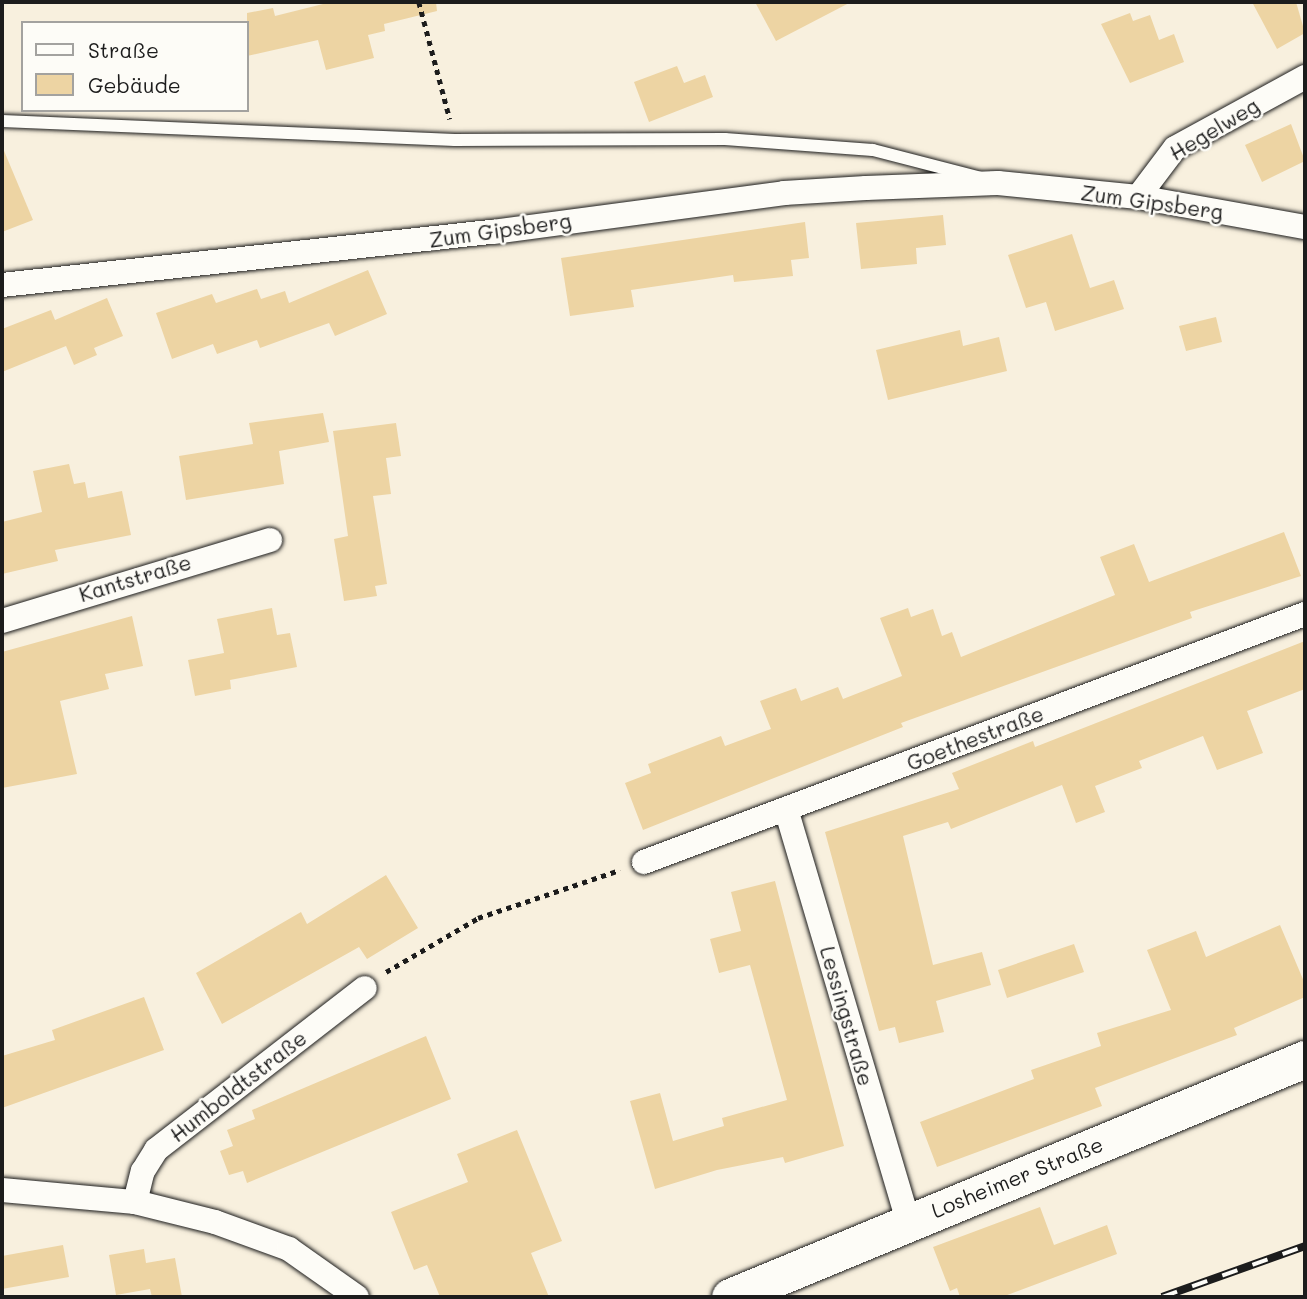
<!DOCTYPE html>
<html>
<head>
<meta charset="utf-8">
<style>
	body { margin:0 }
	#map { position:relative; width:1307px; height:1299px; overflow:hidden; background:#f8f0de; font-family:Mali,sans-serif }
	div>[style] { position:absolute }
	.building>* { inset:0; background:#edd4a3 }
	.path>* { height:4.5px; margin-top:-2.25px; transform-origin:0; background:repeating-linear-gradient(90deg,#1c1c1c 0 5px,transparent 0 10px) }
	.roads { filter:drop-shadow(0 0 2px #1c1c1c) drop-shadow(0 0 2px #1c1c1c) }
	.service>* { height:12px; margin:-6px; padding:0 6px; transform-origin:6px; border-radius:6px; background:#fdfcf7 }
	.minor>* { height:24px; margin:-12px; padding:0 12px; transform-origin:12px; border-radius:12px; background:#fdfcf7 }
	.secondary>* { height:37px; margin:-18.5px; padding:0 18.5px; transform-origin:18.5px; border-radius:18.5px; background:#fdfcf7 }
	.rail>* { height:8px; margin-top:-4px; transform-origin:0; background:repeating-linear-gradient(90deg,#fdfcf7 0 16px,#1c1c1c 0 32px); box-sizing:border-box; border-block:2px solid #1c1c1c }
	span { translate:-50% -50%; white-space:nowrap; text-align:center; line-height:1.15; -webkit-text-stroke:5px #fdfcf7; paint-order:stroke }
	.street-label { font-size:21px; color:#1c1c1c }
	.frame { position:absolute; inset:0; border:4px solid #1c1c1c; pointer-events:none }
	.legend { position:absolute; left:21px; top:21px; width:228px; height:91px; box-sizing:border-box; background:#fdfcf7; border:2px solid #a3a29f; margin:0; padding:9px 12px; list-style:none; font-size:21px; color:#1c1c1c }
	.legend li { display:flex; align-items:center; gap:14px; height:35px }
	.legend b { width:35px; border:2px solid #a3a29f }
</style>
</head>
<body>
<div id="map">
	<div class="building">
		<div style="clip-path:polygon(331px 2px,436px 2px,437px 11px,384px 24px,385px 31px,368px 35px,374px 58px,326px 70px,318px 40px,247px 56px,247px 13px,273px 8px,275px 16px)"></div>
		<div style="clip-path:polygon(755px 2px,851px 2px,776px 41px)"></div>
		<div style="clip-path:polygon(1252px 2px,1296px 2px,1305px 33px,1277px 49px)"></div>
		<div style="clip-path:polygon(1130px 13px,1133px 21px,1150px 15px,1159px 40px,1174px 34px,1184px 62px,1130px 83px,1101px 24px)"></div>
		<div style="clip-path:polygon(677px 66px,684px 83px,705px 75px,713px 97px,649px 122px,634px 82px)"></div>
		<div style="clip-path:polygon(1291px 124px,1305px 161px,1262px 182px,1245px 145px)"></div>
		<div style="clip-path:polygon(2px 146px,33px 220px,2px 232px)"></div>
		<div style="clip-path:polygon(943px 215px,946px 245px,916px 248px,917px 264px,861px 269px,856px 223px)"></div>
		<div style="clip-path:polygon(805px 222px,809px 258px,791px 260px,793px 276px,734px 282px,733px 275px,631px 290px,634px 307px,570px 316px,561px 258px)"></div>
		<div style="clip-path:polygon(1072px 234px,1090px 288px,1114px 280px,1124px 309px,1055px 331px,1046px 302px,1026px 308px,1008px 255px)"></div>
		<div style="clip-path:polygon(368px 270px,387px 314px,335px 336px,329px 323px,260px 348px,257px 340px,217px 354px,213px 344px,172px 359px,156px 313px,212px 294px,216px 303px,257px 289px,261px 299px,285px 291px,289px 303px)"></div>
		<div style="clip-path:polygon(107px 298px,123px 336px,94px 348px,97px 355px,74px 365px,66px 346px,2px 372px,2px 329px,51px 310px,55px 320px)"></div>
		<div style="clip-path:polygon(1216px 317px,1222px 342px,1186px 351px,1179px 326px)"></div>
		<div style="clip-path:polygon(960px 330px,963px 346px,999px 337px,1007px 371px,888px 400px,876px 350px)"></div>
		<div style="clip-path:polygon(323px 413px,329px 442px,279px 451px,284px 484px,186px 500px,179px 456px,253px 444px,249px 423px)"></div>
		<div style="clip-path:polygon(396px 423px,401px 456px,386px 458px,391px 494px,373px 496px,387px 584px,375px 586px,377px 596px,344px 601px,334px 539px,348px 536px,333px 431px)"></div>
		<div style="clip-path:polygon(69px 464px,74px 484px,85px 482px,88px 498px,122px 491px,131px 535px,55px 550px,58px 561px,2px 574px,2px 522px,42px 512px,33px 471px)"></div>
		<div style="clip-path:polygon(1284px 532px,1301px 576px,1190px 612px,1192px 618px,901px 723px,903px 727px,643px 830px,625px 783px,651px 773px,648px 764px,721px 736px,725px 746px,771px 729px,760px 701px,796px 688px,801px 701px,838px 687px,843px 699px,902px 676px,880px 618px,908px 608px,911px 617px,933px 609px,942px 636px,952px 632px,961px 657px,1115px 595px,1100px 557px,1134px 544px,1149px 582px)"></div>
		<div style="clip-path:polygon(272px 608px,277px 635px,290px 633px,297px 667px,230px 680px,231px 689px,195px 696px,188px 660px,224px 653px,217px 619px)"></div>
		<div style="clip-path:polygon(132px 616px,143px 666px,105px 674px,109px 689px,60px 701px,77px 774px,2px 788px,2px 652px)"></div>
		<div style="clip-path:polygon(1305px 641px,1305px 689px,1247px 711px,1263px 753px,1217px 770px,1203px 736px,1139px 761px,1142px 768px,1095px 786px,1105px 812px,1076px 823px,1062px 785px,951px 829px,948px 822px,903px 836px,933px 965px,982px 952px,991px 985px,936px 1001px,944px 1032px,899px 1043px,895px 1027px,879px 1031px,825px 832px,959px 789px,952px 773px,1033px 741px,1035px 747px)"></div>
		<div style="clip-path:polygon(386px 875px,418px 928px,367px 959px,359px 947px,222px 1024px,196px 973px,301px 912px,307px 924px)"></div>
		<div style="clip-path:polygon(775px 881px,844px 1146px,785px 1163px,783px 1157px,717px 1170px,655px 1189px,630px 1101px,660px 1093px,673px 1141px,724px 1126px,722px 1118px,787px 1100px,750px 965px,719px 973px,710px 939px,741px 931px,731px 892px)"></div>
		<div style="clip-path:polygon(1280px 925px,1305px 984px,1305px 997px,1234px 1028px,1237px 1035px,1095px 1088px,1102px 1106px,937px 1167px,920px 1122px,1034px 1079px,1031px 1070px,1101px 1046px,1097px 1033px,1171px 1010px,1147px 950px,1196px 931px,1206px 957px)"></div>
		<div style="clip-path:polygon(1074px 944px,1084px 972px,1007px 998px,998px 970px)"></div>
		<div style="clip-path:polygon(144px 997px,164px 1050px,2px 1108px,2px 1056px,55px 1040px,52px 1030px)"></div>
		<div style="clip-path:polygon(426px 1036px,451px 1099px,247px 1183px,243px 1171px,229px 1175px,220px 1151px,233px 1146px,227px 1130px,255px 1119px,252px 1110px)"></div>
		<div style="clip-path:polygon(517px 1130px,562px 1241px,531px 1253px,549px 1297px,440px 1297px,427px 1265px,414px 1270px,391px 1212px,468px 1182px,457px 1154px)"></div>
		<div style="clip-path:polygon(1040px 1207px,1054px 1245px,1107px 1225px,1117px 1254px,1002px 1297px,960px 1297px,957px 1288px,950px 1291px,933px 1247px)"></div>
		<div style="clip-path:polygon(63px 1245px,69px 1277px,2px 1289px,2px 1256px)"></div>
		<div style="clip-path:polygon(144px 1249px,146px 1263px,175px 1258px,182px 1297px,152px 1297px,150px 1289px,116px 1295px,109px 1255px)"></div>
	</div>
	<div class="path">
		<div style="left:419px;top:2px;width:121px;rotate:75.2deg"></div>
		<div style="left:386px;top:972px;width:107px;rotate:-30.4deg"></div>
		<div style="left:478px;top:918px;width:150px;rotate:-18.7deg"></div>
	</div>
	<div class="roads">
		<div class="service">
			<div style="left:2px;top:121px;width:453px;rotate:2.4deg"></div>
			<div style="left:455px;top:140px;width:270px;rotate:-0.2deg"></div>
			<div style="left:725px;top:139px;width:148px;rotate:4.3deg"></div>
			<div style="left:873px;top:150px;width:112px;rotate:14.5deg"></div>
		</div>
		<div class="minor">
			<div style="left:1138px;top:197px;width:61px;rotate:-52.9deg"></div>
			<div style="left:1175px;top:148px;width:148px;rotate:-28.6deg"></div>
			<div style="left:2px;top:285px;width:494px;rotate:-6.2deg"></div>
			<div style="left:493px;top:232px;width:294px;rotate:-7.6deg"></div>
			<div style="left:784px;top:193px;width:82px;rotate:-3.5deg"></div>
			<div style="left:866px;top:188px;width:132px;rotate:-2.2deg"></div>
			<div style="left:998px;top:183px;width:141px;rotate:5.7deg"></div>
			<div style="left:1138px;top:197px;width:170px;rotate:10.2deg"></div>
			<div style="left:2px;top:621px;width:280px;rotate:-16.8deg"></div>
			<div style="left:786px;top:809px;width:431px;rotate:73.5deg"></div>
			<div style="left:644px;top:862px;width:706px;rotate:-20.57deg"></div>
			<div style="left:2px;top:1190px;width:134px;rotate:5.2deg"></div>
			<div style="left:135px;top:1202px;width:82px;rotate:14deg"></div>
			<div style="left:215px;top:1222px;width:79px;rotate:20deg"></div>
			<div style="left:289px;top:1249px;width:83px;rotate:35.2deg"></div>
			<div style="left:135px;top:1202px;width:32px;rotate:-76deg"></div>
			<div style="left:143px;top:1171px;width:25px;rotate:-58deg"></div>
			<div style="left:156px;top:1150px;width:264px;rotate:-37.8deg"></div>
		</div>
		<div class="secondary">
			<div style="left:730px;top:1297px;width:622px;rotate:-22.49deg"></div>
		</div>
	</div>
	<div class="rail">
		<div style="left:1162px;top:1297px;width:152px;rotate:-19.6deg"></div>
	</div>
	<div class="street-label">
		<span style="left:1214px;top:129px;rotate:-31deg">Hegelweg</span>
		<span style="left:1152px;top:202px;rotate:8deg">Zum Gipsberg</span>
		<span style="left:500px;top:230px;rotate:-8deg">Zum Gipsberg</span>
		<span style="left:135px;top:578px;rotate:-17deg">Kantstraße</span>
		<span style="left:975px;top:738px;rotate:-21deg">Goethestraße</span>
		<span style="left:847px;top:1016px;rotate:74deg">Lessingstraße</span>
		<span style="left:238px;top:1086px;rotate:-38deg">Humboldtstraße</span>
		<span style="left:1017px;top:1177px;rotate:-22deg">Losheimer Straße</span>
	</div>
	<div class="frame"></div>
	<ul class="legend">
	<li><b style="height:9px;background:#fdfcf7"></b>Straße</li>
	<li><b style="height:19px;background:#edd4a3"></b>Gebäude</li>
	</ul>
</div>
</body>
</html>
